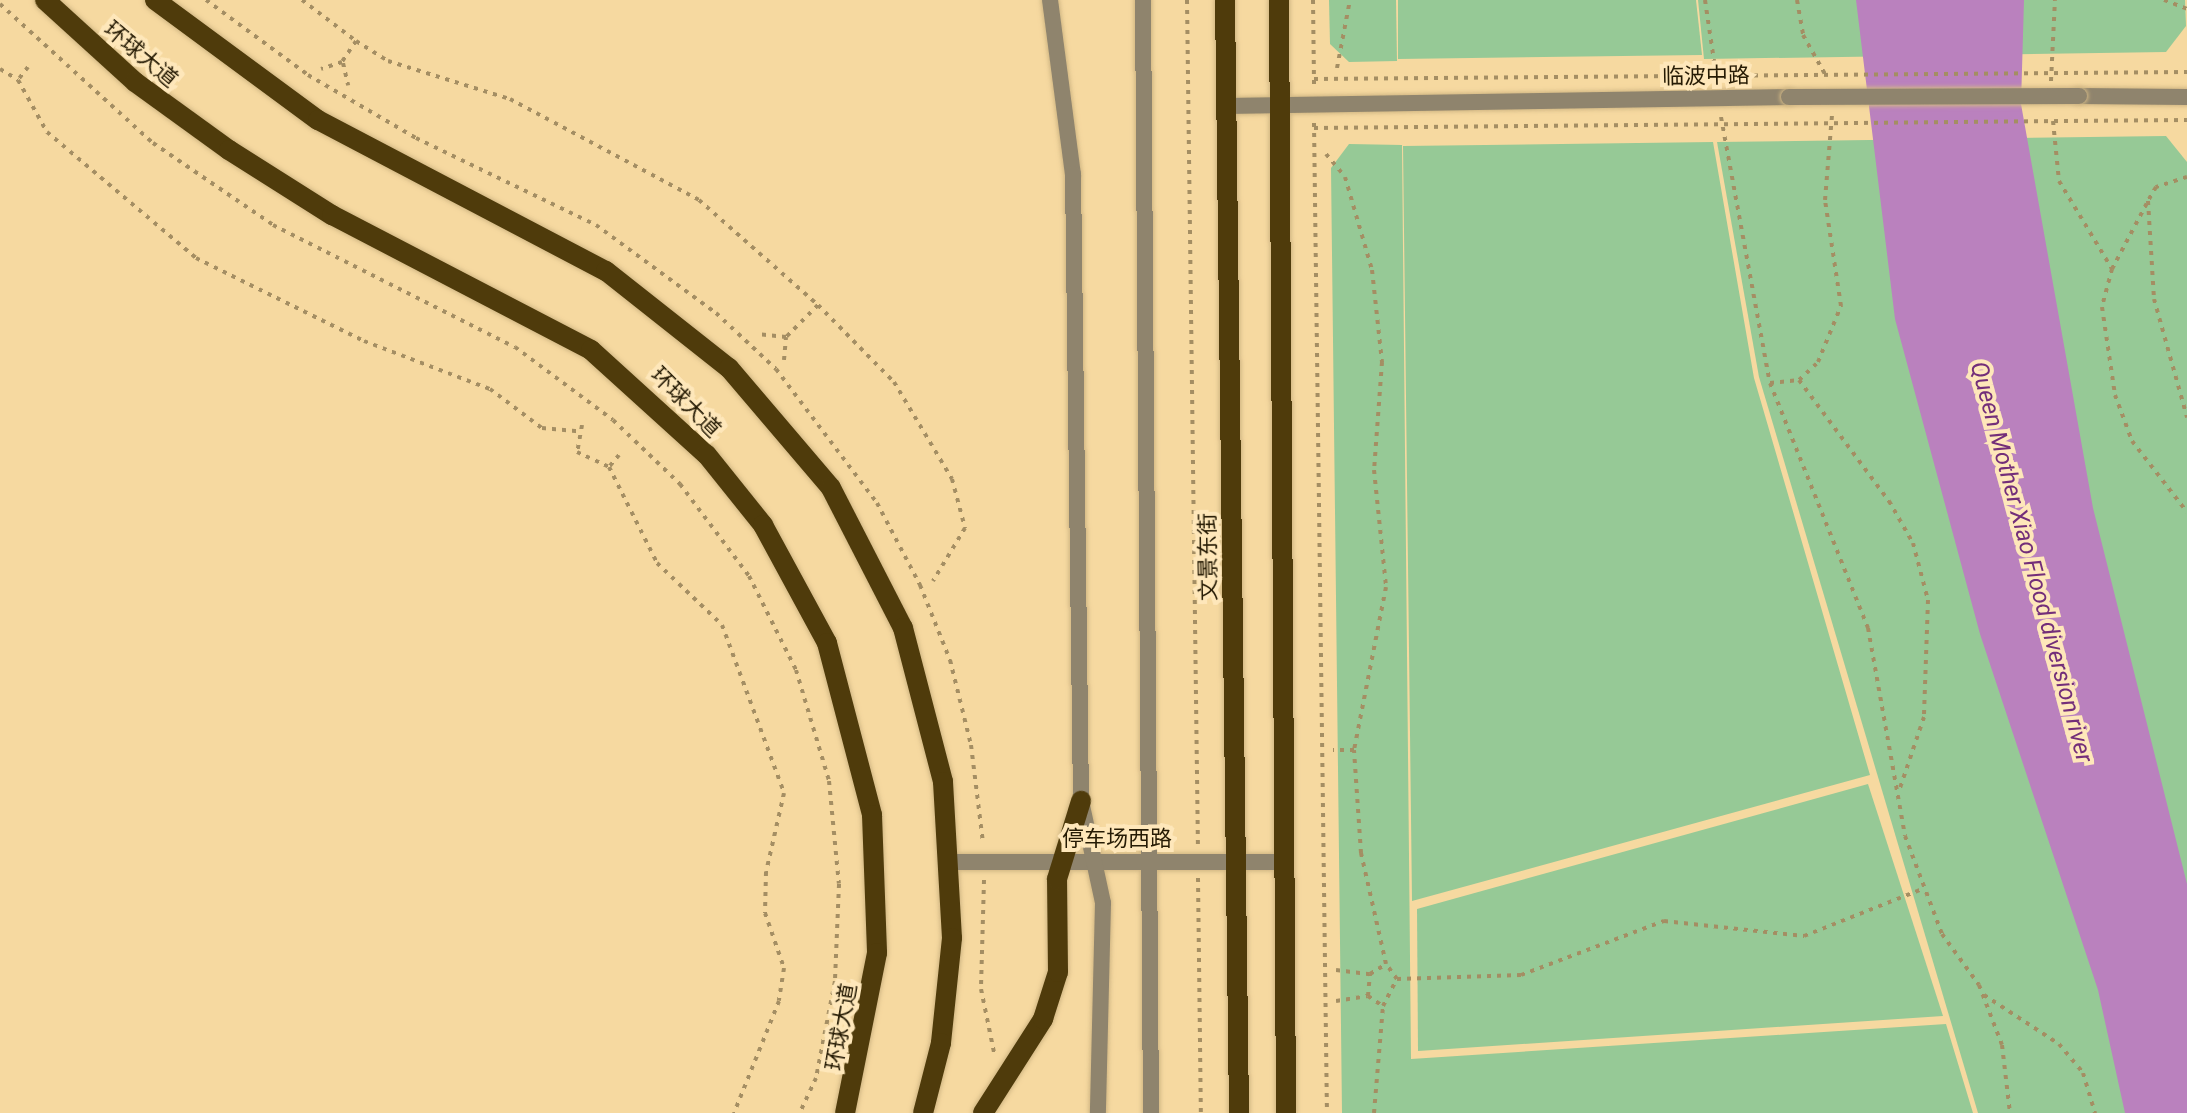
<!DOCTYPE html>
<html>
<head>
<meta charset="utf-8">
<style>
	body { margin:0 }
	#map { position:relative; width:2187px; height:1113px; overflow:hidden; background:#f6d9a0; font-family:Roboto,"Noto Sans SC",sans-serif }
	div>[style] { position:absolute }
	.green>* { inset:0; background:#96c996 }
	.water>* { inset:0; background:#ba81be }
	.path>* { height:4px; margin-top:-2px; transform-origin:0; background:repeating-linear-gradient(90deg,#a48e63 0 4px,transparent 0 10px) }
	.roads { filter:drop-shadow(0 0 2px #d1b784) drop-shadow(0 0 2px #d1b784) }
	.minor>* { height:16px; margin:-8px; padding:0 8px; transform-origin:8px; border-radius:8px; background:#8f846d }
	.tertiary>* { height:16px; margin:-8px; padding:0 8px; transform-origin:8px; border-radius:8px; background:#8f846d }
	.primary>* { height:20px; margin:-10px; padding:0 10px; transform-origin:10px; border-radius:10px; background:#4f3b0b }
	.bridges { filter:drop-shadow(0 0 2px #d1b784) drop-shadow(0 0 2px #d1b784) }
	.tertiary-bridge>* { height:16px; margin:-8px; padding:0 8px; transform-origin:8px; border-radius:8px; background:#8f846d }
	span { translate:-50% -50%; white-space:nowrap; text-align:center; line-height:1.15; -webkit-text-stroke:8px #fee7ba; paint-order:stroke }
	.street-label { font-size:22px; color:#261b04 }
	.water-label { font-size:24px; color:#732e79; font-style:italic }
</style>
</head>
<body>
<div id="map">
	<div class="green">
		<div style="clip-path:polygon(1329px 0,1396px 0,1397px 61px,1349px 62px,1330px 44px)"></div>
		<div style="clip-path:polygon(1398px 0,1696px 0,1702px 55px,1398px 59px)"></div>
		<div style="clip-path:polygon(1698px 0,2185px 0,2186px 26px,2166px 52px,1704px 59px)"></div>
		<div style="clip-path:polygon(2166px 136px,2187px 162px,2187px 1113px,1978px 1113px,1759px 377px,1717px 142px)"></div>
		<div style="clip-path:polygon(1713px 142px,1754px 378px,1870px 775px,1412px 901px,1403px 146px)"></div>
		<div style="clip-path:polygon(1349px 144px,1402px 145px,1411px 1059px,1946px 1024px,1973px 1113px,1342px 1113px,1331px 168px)"></div>
		<div style="clip-path:polygon(1868px 784px,1943px 1016px,1418px 1051px,1417px 909px)"></div>
	</div>
	<div class="water">
		<div style="clip-path:polygon(1856px 0,2024px 0,2021px 104px,2093px 508px,2187px 884px,2187px 1113px,2125px 1113px,2098px 990px,1980px 634px,1895px 319px)"></div>
	</div>
	<div class="path">
		<div style="left:206px;top:0;width:127px;rotate:36.3deg"></div>
		<div style="left:308px;top:75px;width:125px;rotate:30.3deg"></div>
		<div style="left:416px;top:138px;width:200px;rotate:25.8deg"></div>
		<div style="left:596px;top:225px;width:149px;rotate:36.3deg"></div>
		<div style="left:716px;top:313px;width:82px;rotate:43deg"></div>
		<div style="left:776px;top:369px;width:168px;rotate:53deg"></div>
		<div style="left:877px;top:503px;width:93px;rotate:62.3deg"></div>
		<div style="left:920px;top:585px;width:81px;rotate:68.2deg"></div>
		<div style="left:950px;top:660px;width:88px;rotate:76.1deg"></div>
		<div style="left:971px;top:745px;width:99px;rotate:83deg"></div>
		<div style="left:302px;top:0;width:68px;rotate:37.2deg"></div>
		<div style="left:356px;top:41px;width:25px;rotate:124deg"></div>
		<div style="left:342px;top:62px;width:22px;rotate:162deg"></div>
		<div style="left:1187px;top:0;width:846px;rotate:89.26deg"></div>
		<div style="left:1313px;top:0;width:87px;rotate:89.3deg"></div>
		<div style="left:1705px;top:0;width:82px;rotate:81.6deg"></div>
		<div style="left:1797px;top:0;width:36px;rotate:80deg"></div>
		<div style="left:1803px;top:35px;width:45px;rotate:60.6deg"></div>
		<div style="left:2164px;top:0;width:25px;rotate:21deg"></div>
		<div style="left:0;top:4px;width:207px;rotate:42.3deg"></div>
		<div style="left:153px;top:143px;width:145px;rotate:34.3deg"></div>
		<div style="left:273px;top:225px;width:271px;rotate:26.8deg"></div>
		<div style="left:515px;top:347px;width:122px;rotate:36.7deg"></div>
		<div style="left:613px;top:420px;width:93px;rotate:43.7deg"></div>
		<div style="left:680px;top:484px;width:115px;rotate:53.1deg"></div>
		<div style="left:749px;top:576px;width:105px;rotate:63.4deg"></div>
		<div style="left:796px;top:670px;width:116px;rotate:73.4deg"></div>
		<div style="left:829px;top:781px;width:103px;rotate:84.5deg"></div>
		<div style="left:839px;top:884px;width:97px;rotate:92.4deg"></div>
		<div style="left:835px;top:981px;width:99px;rotate:101.1deg"></div>
		<div style="left:816px;top:1078px;width:38px;rotate:115deg"></div>
		<div style="left:356px;top:41px;width:38px;rotate:32deg"></div>
		<div style="left:388px;top:61px;width:128px;rotate:17.3deg"></div>
		<div style="left:510px;top:99px;width:214px;rotate:28.1deg"></div>
		<div style="left:699px;top:200px;width:159px;rotate:41.4deg"></div>
		<div style="left:818px;top:305px;width:45px;rotate:135deg"></div>
		<div style="left:786px;top:337px;width:28px;rotate:-174deg"></div>
		<div style="left:343px;top:63px;width:23px;rotate:77deg"></div>
		<div style="left:28px;top:67px;width:16px;rotate:128deg"></div>
		<div style="left:18px;top:80px;width:60px;rotate:60.9deg"></div>
		<div style="left:47px;top:132px;width:195px;rotate:40.2deg"></div>
		<div style="left:196px;top:258px;width:187px;rotate:26.3deg"></div>
		<div style="left:364px;top:341px;width:135px;rotate:20.9deg"></div>
		<div style="left:490px;top:389px;width:65px;rotate:36.9deg"></div>
		<div style="left:542px;top:428px;width:36px;rotate:5deg"></div>
		<div style="left:1337px;top:68px;width:69px;rotate:-79.2deg"></div>
		<div style="left:0;top:69px;width:21px;rotate:31deg"></div>
		<div style="left:1314px;top:79px;width:873px;rotate:-0.46deg"></div>
		<div style="left:2051px;top:81px;width:81px;rotate:-87.2deg"></div>
		<div style="left:1721px;top:117px;width:270px;rotate:79.6deg"></div>
		<div style="left:1770px;top:383px;width:264px;rotate:68.2deg"></div>
		<div style="left:1868px;top:628px;width:211px;rotate:79.9deg"></div>
		<div style="left:1905px;top:836px;width:105px;rotate:69.3deg"></div>
		<div style="left:1942px;top:934px;width:63px;rotate:54deg"></div>
		<div style="left:1979px;top:985px;width:64px;rotate:69deg"></div>
		<div style="left:2002px;top:1045px;width:68px;rotate:83.3deg"></div>
		<div style="left:2053px;top:121px;width:60px;rotate:84.3deg"></div>
		<div style="left:2059px;top:181px;width:103px;rotate:58.9deg"></div>
		<div style="left:2112px;top:269px;width:77px;rotate:-62.1deg"></div>
		<div style="left:1314px;top:123px;width:990px;rotate:89.25deg"></div>
		<div style="left:1314px;top:128px;width:873px;rotate:-0.53deg"></div>
		<div style="left:1326px;top:154px;width:30px;rotate:50deg"></div>
		<div style="left:1345px;top:177px;width:97px;rotate:73.8deg"></div>
		<div style="left:1372px;top:270px;width:93px;rotate:83.8deg"></div>
		<div style="left:1382px;top:362px;width:108px;rotate:94.2deg"></div>
		<div style="left:1374px;top:470px;width:118px;rotate:84.1deg"></div>
		<div style="left:1386px;top:587px;width:166px;rotate:101.1deg"></div>
		<div style="left:1354px;top:750px;width:21px;rotate:180deg"></div>
		<div style="left:2187px;top:177px;width:33px;rotate:162deg"></div>
		<div style="left:2156px;top:187px;width:16px;rotate:120deg"></div>
		<div style="left:2148px;top:201px;width:98px;rotate:86.5deg"></div>
		<div style="left:2154px;top:299px;width:123px;rotate:74.4deg"></div>
		<div style="left:2112px;top:269px;width:39px;rotate:105deg"></div>
		<div style="left:2102px;top:307px;width:89px;rotate:81.6deg"></div>
		<div style="left:2115px;top:395px;width:49px;rotate:69.7deg"></div>
		<div style="left:2132px;top:441px;width:90px;rotate:52.2deg"></div>
		<div style="left:818px;top:305px;width:108px;rotate:45.4deg"></div>
		<div style="left:894px;top:382px;width:113px;rotate:59.1deg"></div>
		<div style="left:952px;top:479px;width:51px;rotate:75.1deg"></div>
		<div style="left:965px;top:528px;width:62px;rotate:121.1deg"></div>
		<div style="left:784px;top:360px;width:23px;rotate:-85deg"></div>
		<div style="left:1799px;top:380px;width:151px;rotate:53.4deg"></div>
		<div style="left:1889px;top:501px;width:48px;rotate:60.3deg"></div>
		<div style="left:1913px;top:543px;width:59px;rotate:75.3deg"></div>
		<div style="left:1928px;top:600px;width:117px;rotate:92deg"></div>
		<div style="left:1924px;top:717px;width:75px;rotate:108.7deg"></div>
		<div style="left:1770px;top:383px;width:29px;rotate:-6deg"></div>
		<div style="left:1799px;top:380px;width:26px;rotate:-43deg"></div>
		<div style="left:1818px;top:362px;width:61px;rotate:-67.7deg"></div>
		<div style="left:1841px;top:306px;width:107px;rotate:-98.6deg"></div>
		<div style="left:1825px;top:200px;width:86px;rotate:-85.3deg"></div>
		<div style="left:582px;top:425px;width:27px;rotate:100deg"></div>
		<div style="left:577px;top:452px;width:35px;rotate:25deg"></div>
		<div style="left:619px;top:455px;width:16px;rotate:130deg"></div>
		<div style="left:609px;top:467px;width:107px;rotate:63.4deg"></div>
		<div style="left:657px;top:563px;width:90px;rotate:43.6deg"></div>
		<div style="left:722px;top:625px;width:179px;rotate:69.7deg"></div>
		<div style="left:784px;top:793px;width:81px;rotate:102.8deg"></div>
		<div style="left:766px;top:872px;width:41px;rotate:91.4deg"></div>
		<div style="left:765px;top:913px;width:58px;rotate:70.9deg"></div>
		<div style="left:784px;top:968px;width:33px;rotate:99deg"></div>
		<div style="left:779px;top:1001px;width:121px;rotate:111.9deg"></div>
		<div style="left:1198px;top:878px;width:235px;rotate:89.3deg"></div>
		<div style="left:984px;top:880px;width:109px;rotate:91.6deg"></div>
		<div style="left:981px;top:989px;width:69px;rotate:78.4deg"></div>
		<div style="left:1336px;top:970px;width:34px;rotate:7deg"></div>
		<div style="left:1370px;top:974px;width:19px;rotate:-32deg"></div>
		<div style="left:1386px;top:964px;width:114px;rotate:-102.7deg"></div>
		<div style="left:1361px;top:853px;width:103px;rotate:-93.9deg"></div>
		<div style="left:1397px;top:979px;width:124px;rotate:-1.8deg"></div>
		<div style="left:1521px;top:975px;width:153px;rotate:-20.7deg"></div>
		<div style="left:1664px;top:921px;width:141px;rotate:6.1deg"></div>
		<div style="left:1804px;top:936px;width:127px;rotate:-21.7deg"></div>
		<div style="left:1984px;top:995px;width:90px;rotate:33.2deg"></div>
		<div style="left:2059px;top:1044px;width:38px;rotate:50deg"></div>
		<div style="left:2083px;top:1073px;width:42px;rotate:73.3deg"></div>
		<div style="left:1368px;top:996px;width:18px;rotate:34deg"></div>
		<div style="left:1383px;top:1006px;width:30px;rotate:-63deg"></div>
		<div style="left:1397px;top:979px;width:19px;rotate:-126deg"></div>
		<div style="left:1336px;top:1001px;width:32px;rotate:-9deg"></div>
		<div style="left:1368px;top:996px;width:22px;rotate:-85deg"></div>
		<div style="left:1374px;top:1113px;width:107px;rotate:-85.2deg"></div>
	</div>
	<div class="roads">
		<div class="minor">
			<div style="left:951px;top:862px;width:333px"></div>
		</div>
		<div class="tertiary">
			<div style="left:1050px;top:0;width:176px;rotate:82.5deg"></div>
			<div style="left:1073px;top:174px;width:627px;rotate:89.27deg"></div>
			<div style="left:1081px;top:801px;width:104px;rotate:77.8deg"></div>
			<div style="left:1103px;top:903px;width:210px;rotate:91.4deg"></div>
			<div style="left:1143px;top:0;width:1113px;rotate:89.59deg"></div>
			<div style="left:2079px;top:96px;width:108px;rotate:0.5deg"></div>
			<div style="left:1226px;top:106px;width:563px;rotate:-0.92deg"></div>
		</div>
		<div class="primary">
			<div style="left:45px;top:0;width:122px;rotate:42.3deg"></div>
			<div style="left:135px;top:82px;width:116px;rotate:35.9deg"></div>
			<div style="left:229px;top:150px;width:122px;rotate:32.3deg"></div>
			<div style="left:332px;top:215px;width:292px;rotate:27.5deg"></div>
			<div style="left:591px;top:350px;width:156px;rotate:42.2deg"></div>
			<div style="left:707px;top:455px;width:90px;rotate:51.3deg"></div>
			<div style="left:763px;top:525px;width:134px;rotate:61.5deg"></div>
			<div style="left:827px;top:643px;width:178px;rotate:75.3deg"></div>
			<div style="left:872px;top:815px;width:138px;rotate:87.9deg"></div>
			<div style="left:877px;top:953px;width:163px;rotate:101.3deg"></div>
			<div style="left:155px;top:0;width:202px;rotate:36.4deg"></div>
			<div style="left:318px;top:120px;width:325px;rotate:27.7deg"></div>
			<div style="left:606px;top:271px;width:157px;rotate:38.3deg"></div>
			<div style="left:729px;top:368px;width:157px;rotate:49.6deg"></div>
			<div style="left:831px;top:488px;width:157px;rotate:62.8deg"></div>
			<div style="left:903px;top:628px;width:159px;rotate:75.4deg"></div>
			<div style="left:943px;top:782px;width:156px;rotate:86.7deg"></div>
			<div style="left:952px;top:938px;width:106px;rotate:96deg"></div>
			<div style="left:941px;top:1043px;width:72px;rotate:104.4deg"></div>
			<div style="left:1225px;top:0;width:1113px;rotate:89.28deg"></div>
			<div style="left:1279px;top:0;width:1113px;rotate:89.64deg"></div>
			<div style="left:983px;top:1113px;width:112px;rotate:-57.4deg"></div>
			<div style="left:1043px;top:1019px;width:49px;rotate:-72.3deg"></div>
			<div style="left:1058px;top:972px;width:93px;rotate:-90.6deg"></div>
			<div style="left:1057px;top:879px;width:82px;rotate:-72.9deg"></div>
		</div>
	</div>
	<div class="bridges">
		<div class="tertiary-bridge">
			<div style="left:1789px;top:97px;width:290px;rotate:-0.2deg"></div>
		</div>
	</div>
	<div class="street-label">
		<span style="left:141px;top:54px;rotate:40deg">环球大道</span>
		<span style="left:1706px;top:76px;rotate:-1deg">临波中路</span>
		<span style="left:686px;top:402px;rotate:45deg">环球大道</span>
		<span style="left:1208px;top:557px;rotate:-91deg">文景东街</span>
		<span style="left:1117px;top:839px">停车场西路</span>
		<span style="left:841px;top:1027px;rotate:-80deg">环球大道</span>
	</div>
	<div class="water-label">
		<span style="left:2031px;top:562px;rotate:75deg">Queen Mother Xiao Flood diversion river</span>
	</div>
</div>
</body>
</html>
